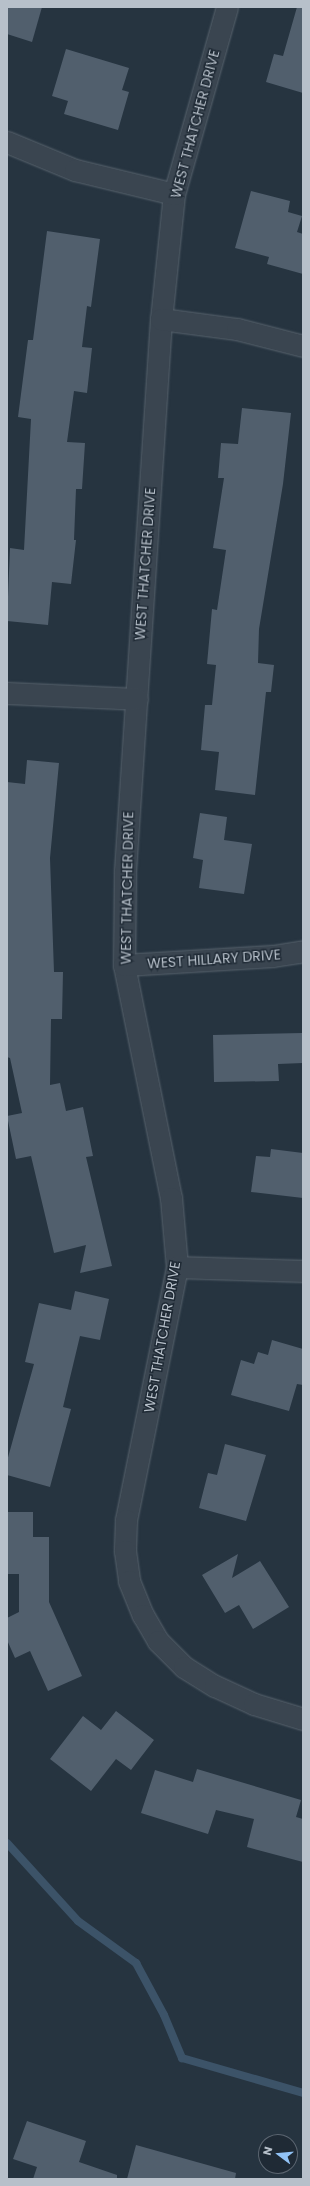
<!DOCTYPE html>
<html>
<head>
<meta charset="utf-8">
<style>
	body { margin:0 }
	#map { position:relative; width:310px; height:2186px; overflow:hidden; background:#263440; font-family:Poppins,sans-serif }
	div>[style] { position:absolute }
	.stream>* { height:8px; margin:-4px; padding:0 4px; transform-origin:4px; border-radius:4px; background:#3c5368 }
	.building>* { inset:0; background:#515f6d }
	.roads { filter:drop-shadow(0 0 1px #58636d) drop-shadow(0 0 1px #58636d) }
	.minor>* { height:21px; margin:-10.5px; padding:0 10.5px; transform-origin:10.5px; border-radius:10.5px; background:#3a4550 }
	span { translate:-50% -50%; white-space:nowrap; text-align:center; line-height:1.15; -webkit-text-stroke:3px #1f2a35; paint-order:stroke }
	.street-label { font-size:14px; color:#b7c0ca }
	.frame { position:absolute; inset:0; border:8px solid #b7c0ca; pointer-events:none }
	.north { position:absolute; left:258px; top:2134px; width:40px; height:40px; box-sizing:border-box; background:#1f2a35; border:1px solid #5c6671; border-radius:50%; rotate:286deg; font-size:11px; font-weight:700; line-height:16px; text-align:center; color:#b7c0ca }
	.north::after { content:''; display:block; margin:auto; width:14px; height:18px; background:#91c2f5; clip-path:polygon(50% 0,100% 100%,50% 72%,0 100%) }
</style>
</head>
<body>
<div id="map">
	<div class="stream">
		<div style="left:7px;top:1843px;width:105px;rotate:47.7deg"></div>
		<div style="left:78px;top:1921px;width:72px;rotate:35.9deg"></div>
		<div style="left:136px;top:1963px;width:59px;rotate:61.7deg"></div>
		<div style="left:164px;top:2015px;width:47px;rotate:67.3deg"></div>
		<div style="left:182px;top:2058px;width:126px;rotate:16.1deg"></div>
	</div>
	<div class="building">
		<div style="clip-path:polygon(7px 7px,42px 7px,32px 42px,7px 34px)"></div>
		<div style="clip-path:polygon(297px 7px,303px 8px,303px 93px,266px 82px,274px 54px,283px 56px)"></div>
		<div style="clip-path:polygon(66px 49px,129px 68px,122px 90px,129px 92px,118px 130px,64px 114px,68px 101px,52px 96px)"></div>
		<div style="clip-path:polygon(251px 191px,290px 201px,288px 212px,302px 216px,297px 232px,303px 234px,303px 274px,267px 264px,269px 257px,235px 248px)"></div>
		<div style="clip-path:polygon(47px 231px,100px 239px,91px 307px,87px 306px,82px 347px,92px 348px,87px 393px,74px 391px,67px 442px,85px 443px,82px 489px,76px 489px,74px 540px,76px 540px,71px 584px,52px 582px,48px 625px,7px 621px,10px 548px,24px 550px,31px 419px,18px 417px,28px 340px,33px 340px)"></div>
		<div style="clip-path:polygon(242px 408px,291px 413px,283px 484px,259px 629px,258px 663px,274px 665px,271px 692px,266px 692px,255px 795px,215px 790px,219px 752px,201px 750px,205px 705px,212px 705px,216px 665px,207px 664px,212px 609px,217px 610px,226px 550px,213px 548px,224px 478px,218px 478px,221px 443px,238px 444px)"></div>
		<div style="clip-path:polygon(27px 760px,59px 763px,50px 858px,54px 972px,63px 972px,62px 1019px,51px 1019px,50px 1085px,60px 1083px,66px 1111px,83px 1107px,93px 1156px,86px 1157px,112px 1266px,80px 1273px,86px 1245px,54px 1253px,31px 1156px,16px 1159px,7px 1116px,22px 1113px,10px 1058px,7px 1057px,7px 782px,25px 784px)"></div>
		<div style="clip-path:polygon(200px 813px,227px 817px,224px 840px,252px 844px,244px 894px,199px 888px,203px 860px,193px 858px)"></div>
		<div style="clip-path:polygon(303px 1033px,303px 1063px,278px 1064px,279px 1081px,214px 1082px,213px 1035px)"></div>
		<div style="clip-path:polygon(271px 1149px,303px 1153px,303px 1198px,251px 1192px,256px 1156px,270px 1157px)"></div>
		<div style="clip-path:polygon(75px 1291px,109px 1299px,100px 1340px,80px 1336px,63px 1407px,71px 1409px,50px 1487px,7px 1475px,7px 1461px,34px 1364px,25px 1362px,39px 1303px,71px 1310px)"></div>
		<div style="clip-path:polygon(272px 1340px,303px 1349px,303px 1385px,297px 1384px,289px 1411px,231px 1395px,241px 1360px,254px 1364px,258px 1352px,268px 1355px)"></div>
		<div style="clip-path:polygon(225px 1444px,266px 1455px,246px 1521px,199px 1508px,208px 1473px,217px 1475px)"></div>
		<div style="clip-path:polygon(7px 1512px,33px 1512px,33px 1537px,49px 1537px,49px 1602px,82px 1676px,48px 1691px,30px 1651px,15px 1658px,7px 1640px,7px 1618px,19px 1612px,19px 1574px,7px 1574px)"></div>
		<div style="clip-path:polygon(238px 1554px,232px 1578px,260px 1561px,289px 1607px,253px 1629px,239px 1605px,225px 1613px,202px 1575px)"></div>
		<div style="clip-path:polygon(116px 1711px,154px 1740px,131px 1770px,116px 1759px,91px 1791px,50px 1759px,83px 1716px,101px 1730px)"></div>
		<div style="clip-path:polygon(197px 1769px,301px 1800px,296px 1817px,303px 1819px,303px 1862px,247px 1847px,254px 1819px,216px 1810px,208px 1834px,141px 1813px,155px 1770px,193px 1782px)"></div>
		<div style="clip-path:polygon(27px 2121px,86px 2141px,79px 2162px,117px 2175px,117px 2179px,33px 2179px,37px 2167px,13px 2159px)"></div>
		<div style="clip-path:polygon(136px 2145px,236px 2173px,235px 2179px,127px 2179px)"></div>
	</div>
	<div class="roads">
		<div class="minor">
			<div style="left:227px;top:7px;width:194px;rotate:105.8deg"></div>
			<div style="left:174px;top:194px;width:126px;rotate:95.9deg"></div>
			<div style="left:161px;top:319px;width:553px;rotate:93.73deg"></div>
			<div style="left:125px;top:871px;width:94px;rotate:90.6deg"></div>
			<div style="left:124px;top:965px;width:238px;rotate:78.6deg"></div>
			<div style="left:171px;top:1198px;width:69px;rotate:85deg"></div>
			<div style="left:177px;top:1267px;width:258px;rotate:101.4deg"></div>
			<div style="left:126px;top:1520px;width:31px;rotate:92deg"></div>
			<div style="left:125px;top:1551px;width:30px;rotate:82deg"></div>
			<div style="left:129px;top:1581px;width:37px;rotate:68deg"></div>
			<div style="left:143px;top:1615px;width:30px;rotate:60deg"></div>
			<div style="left:158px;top:1641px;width:37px;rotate:45deg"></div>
			<div style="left:184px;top:1667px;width:36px;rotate:32deg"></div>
			<div style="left:215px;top:1686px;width:43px;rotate:24.8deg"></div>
			<div style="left:254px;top:1704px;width:51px;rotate:17deg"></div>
			<div style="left:7px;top:142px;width:74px;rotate:22.4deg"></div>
			<div style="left:75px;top:170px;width:102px;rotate:13.6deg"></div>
			<div style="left:161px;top:319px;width:77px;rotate:7.5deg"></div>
			<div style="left:237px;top:329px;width:68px;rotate:14.4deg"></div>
			<div style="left:7px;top:693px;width:130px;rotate:2.6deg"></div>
			<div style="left:124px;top:965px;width:149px;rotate:-3.5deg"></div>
			<div style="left:273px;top:956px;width:30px;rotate:-9deg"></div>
			<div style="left:177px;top:1267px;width:126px;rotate:1.8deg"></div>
		</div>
	</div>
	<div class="street-label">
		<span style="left:195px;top:124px;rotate:-75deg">WEST THATCHER DRIVE</span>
		<span style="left:145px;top:564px;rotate:-86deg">WEST THATCHER DRIVE</span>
		<span style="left:127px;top:888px;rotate:-89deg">WEST THATCHER DRIVE</span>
		<span style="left:214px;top:959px;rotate:-4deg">WEST HILLARY DRIVE</span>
		<span style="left:162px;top:1337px;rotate:-80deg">WEST THATCHER DRIVE</span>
	</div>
	<div class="frame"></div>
	<div class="north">N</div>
</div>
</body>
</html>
